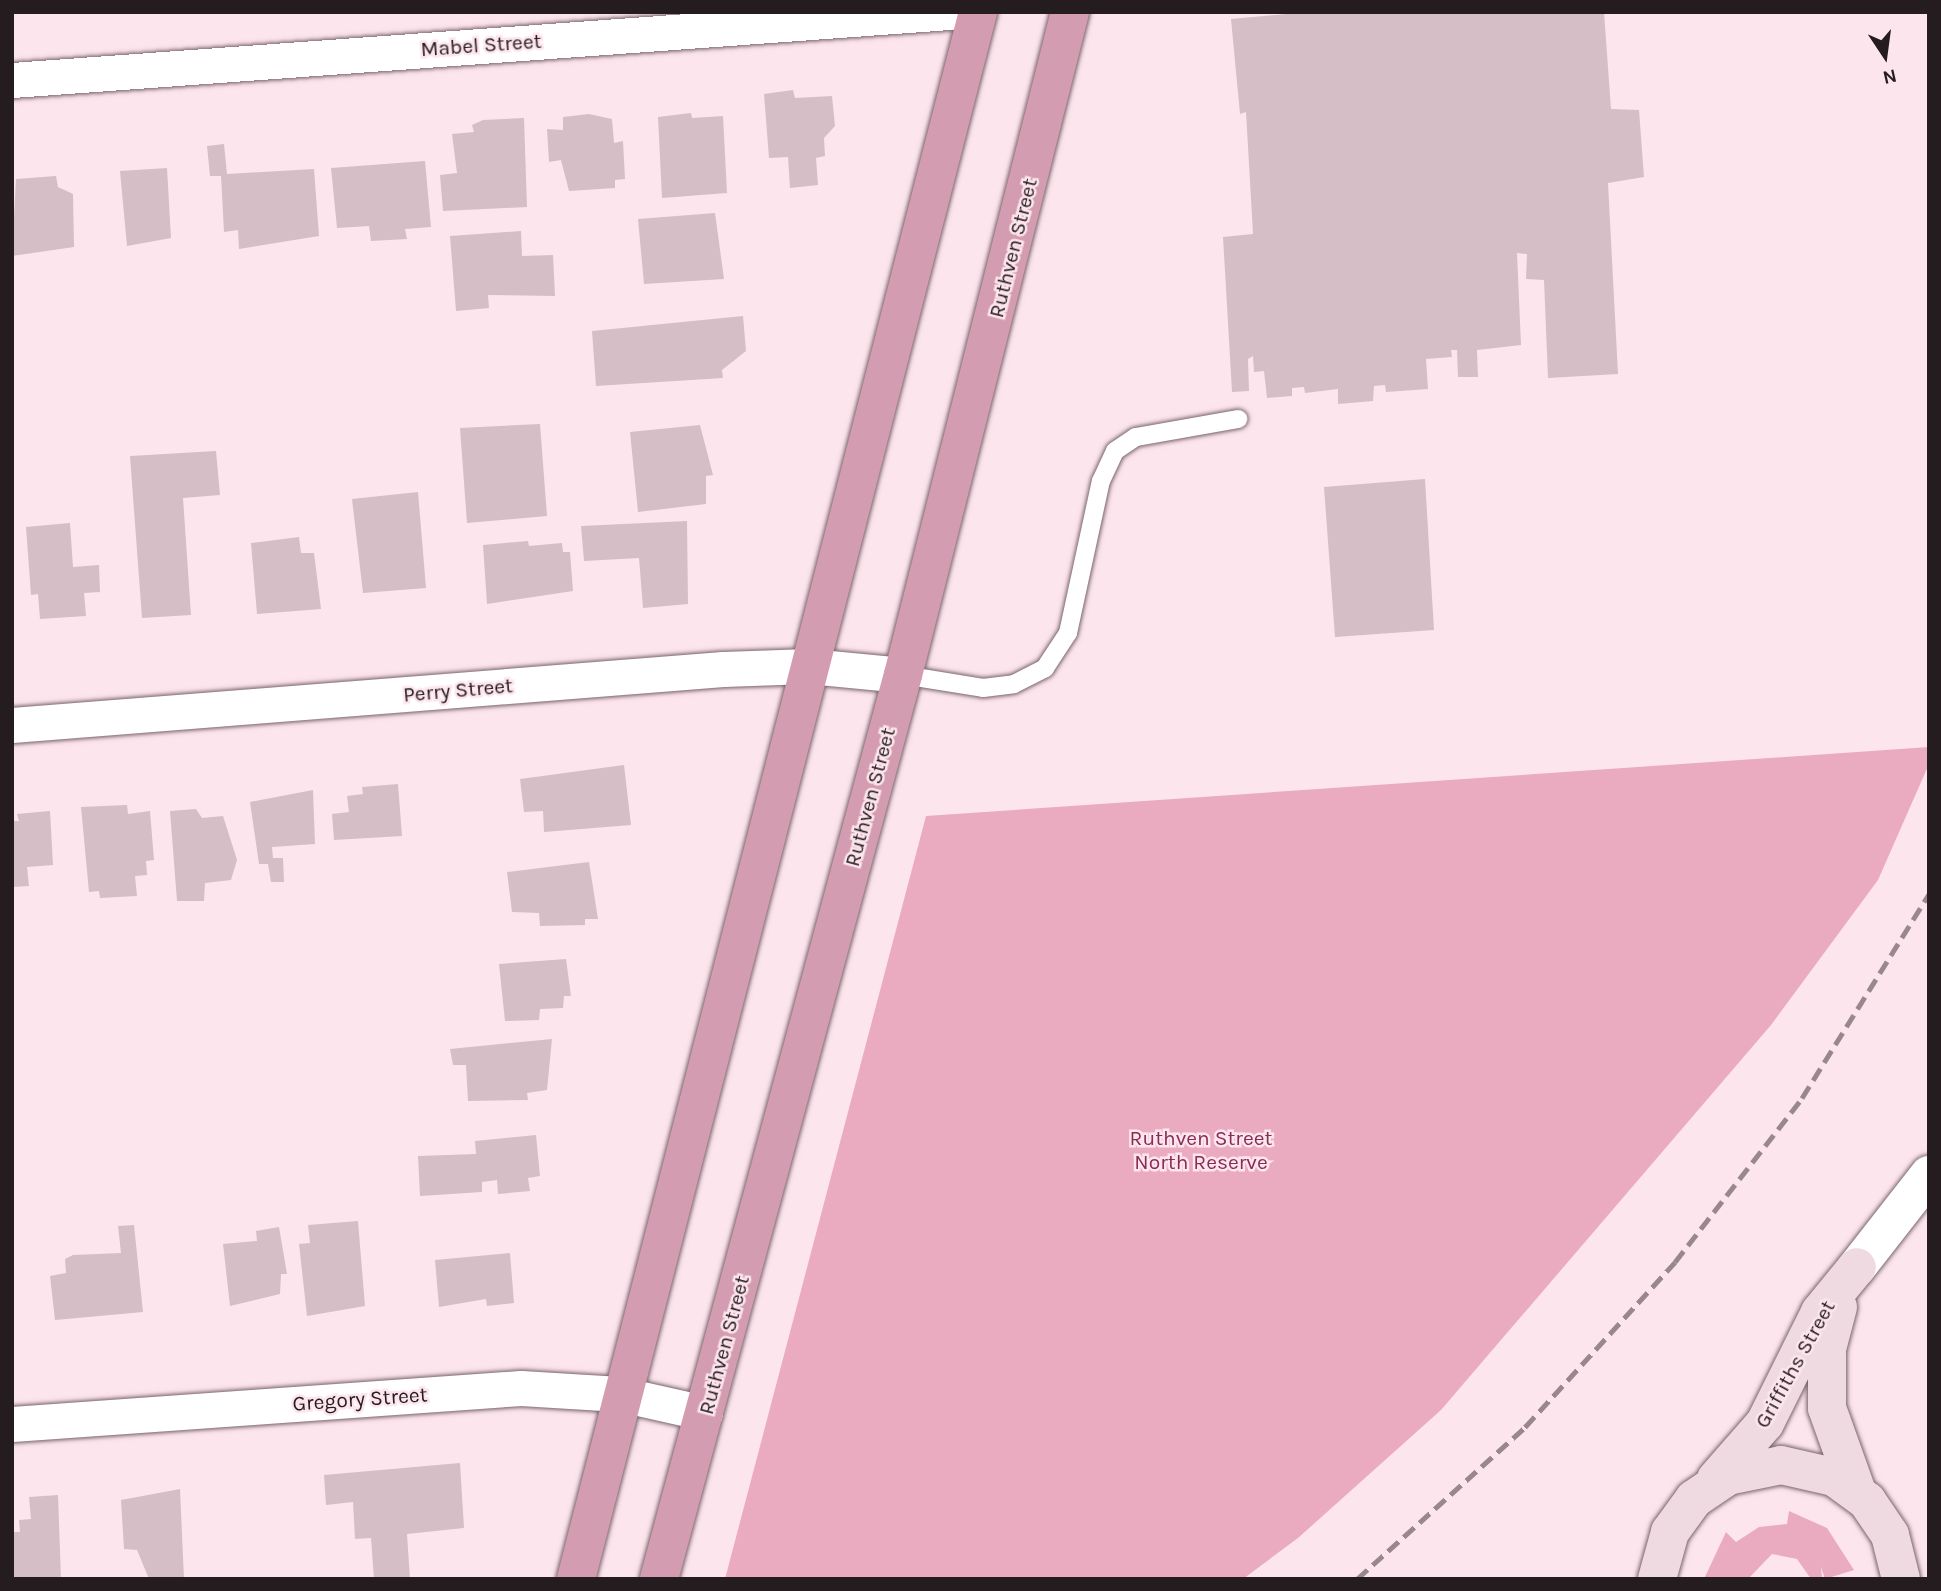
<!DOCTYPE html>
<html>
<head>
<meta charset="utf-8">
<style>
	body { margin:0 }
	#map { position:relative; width:1941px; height:1591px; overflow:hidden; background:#fde5ed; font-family:Karla,sans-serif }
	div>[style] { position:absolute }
	.green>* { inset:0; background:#eaabc0 }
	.building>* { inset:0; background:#d5bec5 }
	.roads { filter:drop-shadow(0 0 2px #7a656c) drop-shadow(0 0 2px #7a656c) }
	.service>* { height:18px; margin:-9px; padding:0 9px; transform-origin:9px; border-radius:9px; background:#fff }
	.minor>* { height:35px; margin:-17.5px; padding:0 17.5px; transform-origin:17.5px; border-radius:17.5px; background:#fff }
	.tertiary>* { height:38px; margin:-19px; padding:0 19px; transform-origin:19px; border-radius:19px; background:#fff }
	.secondary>* { height:38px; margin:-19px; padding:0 19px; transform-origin:19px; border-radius:19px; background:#efdae1 }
	.trunk>* { height:38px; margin:-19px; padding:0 19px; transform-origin:19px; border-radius:19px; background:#d49cb0 }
	.rail>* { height:5px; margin-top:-2.5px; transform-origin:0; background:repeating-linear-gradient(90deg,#98888d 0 14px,transparent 0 21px) }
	span { translate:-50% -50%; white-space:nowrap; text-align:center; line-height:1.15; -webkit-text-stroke:5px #fde5ed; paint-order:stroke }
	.street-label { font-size:21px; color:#241c1e }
	.park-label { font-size:21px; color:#882c54 }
	.frame { position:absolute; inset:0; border:14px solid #241c1e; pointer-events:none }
	.north { position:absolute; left:1850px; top:21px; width:70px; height:70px; -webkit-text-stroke:5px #fde5ed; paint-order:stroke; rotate:167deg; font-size:19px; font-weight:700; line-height:28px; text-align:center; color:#241c1e }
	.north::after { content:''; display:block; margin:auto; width:24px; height:32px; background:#241c1e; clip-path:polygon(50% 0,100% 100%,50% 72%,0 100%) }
</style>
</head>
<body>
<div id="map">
	<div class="green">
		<div style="clip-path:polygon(1929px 747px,1929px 764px,1878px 880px,1771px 1025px,1441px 1410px,1298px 1538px,1243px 1579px,725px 1579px,926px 816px)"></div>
		<div style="clip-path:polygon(1789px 1511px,1827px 1528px,1854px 1570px,1825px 1579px,1821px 1567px,1822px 1579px,1811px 1579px,1797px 1559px,1772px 1554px,1748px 1579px,1704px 1579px,1726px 1532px,1736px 1542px,1759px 1527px,1787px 1524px)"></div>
	</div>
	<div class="building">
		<div style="clip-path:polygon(1309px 12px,1604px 12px,1611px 109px,1639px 110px,1644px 177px,1608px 183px,1618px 374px,1548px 378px,1544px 280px,1526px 279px,1527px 254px,1517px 253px,1521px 345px,1477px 350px,1478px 377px,1458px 377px,1457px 350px,1451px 350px,1452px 357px,1426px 359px,1428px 389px,1386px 392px,1385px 385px,1374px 386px,1373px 401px,1338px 404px,1338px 389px,1305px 393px,1304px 387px,1292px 388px,1292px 396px,1267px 398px,1264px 371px,1254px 372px,1253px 356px,1248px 359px,1249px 391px,1232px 392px,1223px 237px,1253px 234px,1246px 112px,1240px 114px,1231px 19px)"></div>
		<div style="clip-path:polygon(793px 90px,795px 98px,832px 96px,835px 126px,824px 138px,825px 156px,816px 158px,818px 185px,790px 188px,788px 157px,769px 158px,764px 94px)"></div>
		<div style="clip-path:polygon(691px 113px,692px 118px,723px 116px,727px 193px,662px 198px,658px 117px)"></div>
		<div style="clip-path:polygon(589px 114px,612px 119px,614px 143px,623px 141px,625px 179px,615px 180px,615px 188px,569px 191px,561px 160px,549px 162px,547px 129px,563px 130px,563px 117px)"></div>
		<div style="clip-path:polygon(524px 118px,527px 207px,443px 211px,440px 175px,457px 173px,452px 134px,474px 132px,472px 125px,483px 120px)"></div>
		<div style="clip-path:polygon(224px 144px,227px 174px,314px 169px,319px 236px,239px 249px,238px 230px,224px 232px,221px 176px,210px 176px,207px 146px)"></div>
		<div style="clip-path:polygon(425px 161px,431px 227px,405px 229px,407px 239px,371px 241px,369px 226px,337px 228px,331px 168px)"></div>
		<div style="clip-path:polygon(167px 168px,171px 238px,127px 246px,120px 171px)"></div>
		<div style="clip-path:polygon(56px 176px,58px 187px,73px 194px,74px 247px,12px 256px,16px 179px)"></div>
		<div style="clip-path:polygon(715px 213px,724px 279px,644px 284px,638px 219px)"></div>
		<div style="clip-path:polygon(521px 231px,522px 256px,553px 255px,555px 296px,488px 295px,489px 308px,456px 311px,450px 236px)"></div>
		<div style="clip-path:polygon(743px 316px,746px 351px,722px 370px,723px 378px,596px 386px,592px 331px)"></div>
		<div style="clip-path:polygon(540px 424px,547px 516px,467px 523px,460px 428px)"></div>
		<div style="clip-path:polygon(700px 425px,713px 475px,706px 476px,706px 504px,638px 512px,630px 432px)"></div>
		<div style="clip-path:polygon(216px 451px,220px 495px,183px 498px,191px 615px,142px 618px,130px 456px)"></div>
		<div style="clip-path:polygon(1425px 479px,1434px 630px,1335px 637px,1324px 487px)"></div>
		<div style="clip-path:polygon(418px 492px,426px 588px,363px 593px,352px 499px)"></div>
		<div style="clip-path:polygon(687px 521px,688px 604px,643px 608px,639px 558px,584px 561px,581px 526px)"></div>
		<div style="clip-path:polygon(70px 523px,73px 567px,99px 565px,100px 592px,84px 593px,86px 616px,40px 619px,38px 594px,31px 595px,26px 527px)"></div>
		<div style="clip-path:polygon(299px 537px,301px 553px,314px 553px,321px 609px,257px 614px,251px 543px)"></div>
		<div style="clip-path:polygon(528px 541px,529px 546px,562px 543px,563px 552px,570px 552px,573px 591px,487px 604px,483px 545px)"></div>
		<div style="clip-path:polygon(624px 765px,631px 825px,544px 832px,543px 811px,524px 812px,520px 779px)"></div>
		<div style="clip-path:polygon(398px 784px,402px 836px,334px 840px,332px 814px,349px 812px,347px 796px,363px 794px,362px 787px)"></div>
		<div style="clip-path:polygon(313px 790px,315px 844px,272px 847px,273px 858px,283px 858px,284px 882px,271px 882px,268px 864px,259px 864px,250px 802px)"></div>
		<div style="clip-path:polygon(127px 805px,128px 814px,150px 811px,154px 860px,146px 861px,147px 875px,135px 876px,137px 896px,100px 898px,99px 891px,89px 892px,81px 807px)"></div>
		<div style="clip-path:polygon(196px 809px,202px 818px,223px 816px,237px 860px,231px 880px,205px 883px,204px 901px,177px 901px,170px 811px)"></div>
		<div style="clip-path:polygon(50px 811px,53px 865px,27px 867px,29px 886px,12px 887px,12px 821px,19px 821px,17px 814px)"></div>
		<div style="clip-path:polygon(589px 862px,598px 919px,585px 919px,585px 925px,540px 926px,539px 913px,512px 912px,507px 872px)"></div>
		<div style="clip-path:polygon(566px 959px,571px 996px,564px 996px,563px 1008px,540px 1009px,539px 1020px,505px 1021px,499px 964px)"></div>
		<div style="clip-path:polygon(552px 1039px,547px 1090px,527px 1093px,528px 1100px,468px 1101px,466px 1065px,453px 1065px,450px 1049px)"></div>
		<div style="clip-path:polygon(536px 1135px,540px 1176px,528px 1178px,530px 1191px,498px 1194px,497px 1180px,482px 1182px,482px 1192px,420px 1196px,418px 1156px,476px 1154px,475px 1141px)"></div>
		<div style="clip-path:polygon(358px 1221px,365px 1306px,307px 1316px,299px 1244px,310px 1243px,308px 1225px)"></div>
		<div style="clip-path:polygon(134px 1225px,143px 1312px,55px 1320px,50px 1276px,66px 1273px,65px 1259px,73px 1255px,121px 1253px,118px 1226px)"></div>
		<div style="clip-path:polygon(279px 1227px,287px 1274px,281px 1274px,280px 1294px,230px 1306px,223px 1244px,257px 1241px,256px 1231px)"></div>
		<div style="clip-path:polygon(510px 1253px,514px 1303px,487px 1306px,486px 1299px,439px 1307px,435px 1260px)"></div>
		<div style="clip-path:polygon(460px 1463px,464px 1528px,407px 1534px,410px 1579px,374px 1579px,371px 1538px,355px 1539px,353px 1502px,326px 1505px,324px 1475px)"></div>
		<div style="clip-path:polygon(180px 1489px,184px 1579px,149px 1579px,137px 1550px,124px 1549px,121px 1500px)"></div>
		<div style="clip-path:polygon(58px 1495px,61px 1579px,12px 1579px,12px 1532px,20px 1532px,19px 1520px,31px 1519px,29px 1497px)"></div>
	</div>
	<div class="roads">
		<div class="service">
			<div style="left:903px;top:675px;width:81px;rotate:9.2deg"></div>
			<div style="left:983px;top:688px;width:31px;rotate:-7deg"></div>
			<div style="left:1014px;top:684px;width:35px;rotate:-27deg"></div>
			<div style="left:1045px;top:668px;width:42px;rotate:-56.7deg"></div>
			<div style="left:1068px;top:633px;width:156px;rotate:-77.8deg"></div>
			<div style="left:1101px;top:481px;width:33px;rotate:-65deg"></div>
			<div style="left:1115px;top:451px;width:25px;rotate:-34deg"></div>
			<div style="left:1136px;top:437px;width:104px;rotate:-10deg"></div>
		</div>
		<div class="minor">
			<div style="left:12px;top:80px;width:940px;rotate:-4.15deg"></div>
			<div style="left:12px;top:725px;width:713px;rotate:-4.5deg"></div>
			<div style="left:723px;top:669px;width:86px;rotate:-2deg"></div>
			<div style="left:809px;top:666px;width:94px;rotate:5.5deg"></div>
			<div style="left:12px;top:1424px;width:510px;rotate:-4.05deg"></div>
			<div style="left:521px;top:1388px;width:99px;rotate:3.5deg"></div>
			<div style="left:620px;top:1394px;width:87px;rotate:12.6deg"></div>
		</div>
		<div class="tertiary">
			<div style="left:1857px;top:1267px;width:117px;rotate:-52deg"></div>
		</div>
		<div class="secondary">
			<div style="left:1838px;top:1307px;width:43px;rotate:104.7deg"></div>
			<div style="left:1827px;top:1349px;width:59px;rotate:90deg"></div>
			<div style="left:1827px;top:1408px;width:89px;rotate:70.3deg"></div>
			<div style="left:1716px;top:1479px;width:74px;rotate:-48.8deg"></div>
			<div style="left:1765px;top:1423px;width:124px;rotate:-63.6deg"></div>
			<div style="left:1820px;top:1312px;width:58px;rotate:-50.6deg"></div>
			<div style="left:1657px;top:1579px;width:49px;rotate:-74.5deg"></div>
			<div style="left:1670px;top:1532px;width:41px;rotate:-54deg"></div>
			<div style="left:1694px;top:1499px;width:41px;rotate:-34.1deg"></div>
			<div style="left:1728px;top:1476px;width:54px;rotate:-11.7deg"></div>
			<div style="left:1781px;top:1465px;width:54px;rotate:12.8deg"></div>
			<div style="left:1834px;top:1477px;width:41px;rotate:36deg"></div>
			<div style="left:1867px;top:1501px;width:41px;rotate:55.9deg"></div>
			<div style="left:1890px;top:1535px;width:45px;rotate:76deg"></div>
		</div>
		<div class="trunk">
			<div style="left:576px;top:1579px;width:1618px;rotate:-75.61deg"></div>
			<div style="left:659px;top:1579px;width:936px;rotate:-74.9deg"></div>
			<div style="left:903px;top:675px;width:684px;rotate:-75.86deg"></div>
		</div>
	</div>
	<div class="rail">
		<div style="left:1357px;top:1579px;width:227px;rotate:-42.1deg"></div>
		<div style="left:1525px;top:1427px;width:223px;rotate:-47.7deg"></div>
		<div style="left:1675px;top:1262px;width:207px;rotate:-52.2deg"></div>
		<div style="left:1802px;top:1098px;width:240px;rotate:-58.1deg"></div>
	</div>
	<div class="street-label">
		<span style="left:481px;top:45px;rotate:-4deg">Mabel Street</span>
		<span style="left:1013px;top:248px;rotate:-76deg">Ruthven Street</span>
		<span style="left:458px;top:690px;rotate:-5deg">Perry Street</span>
		<span style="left:870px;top:797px;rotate:-75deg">Ruthven Street</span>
		<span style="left:724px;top:1345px;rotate:-75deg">Ruthven Street</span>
		<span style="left:1795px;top:1364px;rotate:-61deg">Griffiths Street</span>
		<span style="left:360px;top:1399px;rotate:-4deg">Gregory Street</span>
	</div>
	<div class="park-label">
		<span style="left:1201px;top:1150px">Ruthven Street<br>North Reserve</span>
	</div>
	<div class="frame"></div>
	<div class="north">N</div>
</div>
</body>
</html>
